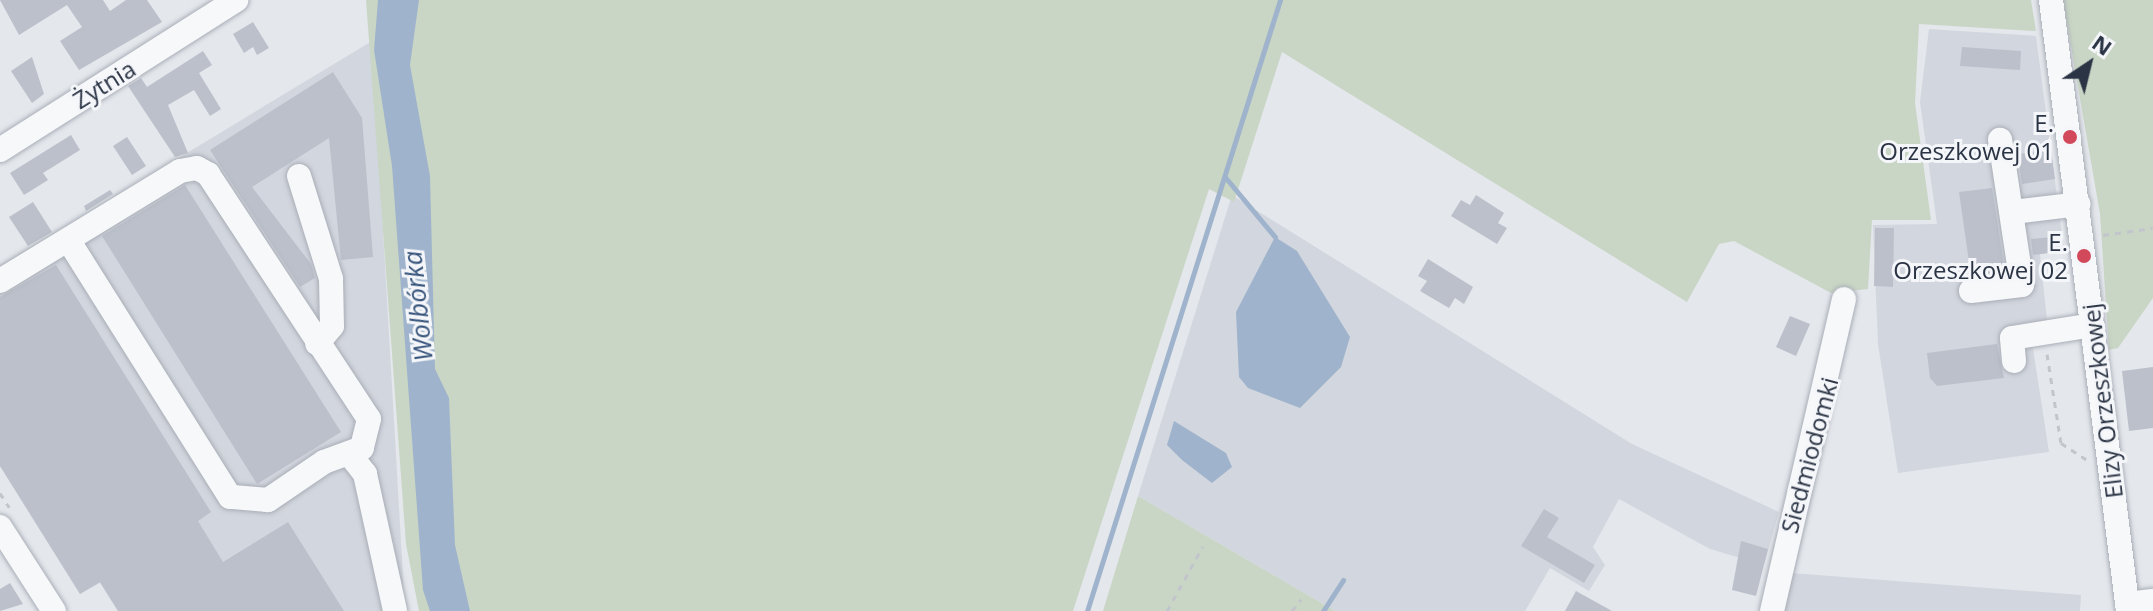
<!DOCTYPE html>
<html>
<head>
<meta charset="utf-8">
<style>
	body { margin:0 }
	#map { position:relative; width:2153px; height:611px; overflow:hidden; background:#e4e7ec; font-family:"Open Sans",sans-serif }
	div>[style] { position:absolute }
	.built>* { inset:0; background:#d2d6de }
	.green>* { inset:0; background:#c9d6c5 }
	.water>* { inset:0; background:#9fb4cc }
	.stream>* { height:5px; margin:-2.5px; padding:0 2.5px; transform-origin:2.5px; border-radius:2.5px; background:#9fb4cc }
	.building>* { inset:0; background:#bbc0ca }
	.path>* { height:3px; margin-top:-1.5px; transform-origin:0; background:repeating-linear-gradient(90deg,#c2c5cb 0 6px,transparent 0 12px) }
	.roads { filter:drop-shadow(0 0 2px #a9aeb7) drop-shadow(0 0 2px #a9aeb7) }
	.minor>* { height:24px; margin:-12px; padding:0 12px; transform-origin:12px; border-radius:12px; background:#f7f8fa }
	.dots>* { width:22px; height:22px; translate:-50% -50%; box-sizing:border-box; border:4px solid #f4f6f9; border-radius:50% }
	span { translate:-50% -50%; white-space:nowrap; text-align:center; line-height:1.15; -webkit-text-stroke:6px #f4f6f9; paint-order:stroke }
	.street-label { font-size:24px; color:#2b3445 }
	.poi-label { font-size:24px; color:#2b3445 }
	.right { translate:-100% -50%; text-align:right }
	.water-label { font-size:26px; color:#34527a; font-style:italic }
	.north { position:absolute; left:2049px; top:24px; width:80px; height:80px; -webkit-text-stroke:6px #f4f6f9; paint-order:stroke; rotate:35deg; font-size:22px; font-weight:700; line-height:32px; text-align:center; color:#2b3445 }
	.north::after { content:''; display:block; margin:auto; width:28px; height:36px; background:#2b3445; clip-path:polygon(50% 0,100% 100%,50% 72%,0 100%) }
</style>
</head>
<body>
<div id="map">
	<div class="built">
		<div style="clip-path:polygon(1929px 29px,2036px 36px,2064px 251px,2040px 254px,2047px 320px,2029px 323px,2049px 452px,1898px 473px,1878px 344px,1873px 225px,1937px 224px,1920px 102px)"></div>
		<div style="clip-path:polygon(372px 41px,405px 611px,118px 611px,100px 583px,80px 594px,0 466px,0 266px)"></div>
		<div style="clip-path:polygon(1232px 195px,1632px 444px,1779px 512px,1764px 565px,1710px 549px,1619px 499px,1593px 547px,1605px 565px,1589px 591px,1550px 568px,1525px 611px,1335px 611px,1138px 496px)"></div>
		<div style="clip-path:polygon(1791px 573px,2081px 595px,2080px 611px,1783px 611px)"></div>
	</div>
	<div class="green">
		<div style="clip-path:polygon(366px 0,2031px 0,2036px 31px,1919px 24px,1915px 103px,1931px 220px,1872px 220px,1868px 289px,1831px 293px,1734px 241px,1719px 244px,1687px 302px,1282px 52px,1234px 202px,1209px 189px,1073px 611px,419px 611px,406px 544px)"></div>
		<div style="clip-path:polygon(2063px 0,2153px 0,2153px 298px,2118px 348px,2109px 350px,2100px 214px)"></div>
		<div style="clip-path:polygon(1138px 496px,1335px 611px,1103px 611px)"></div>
	</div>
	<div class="water">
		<div style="clip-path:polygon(378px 0,419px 0,410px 65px,430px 176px,435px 369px,449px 398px,455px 545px,470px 611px,430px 611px,423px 590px,392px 166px,374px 50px)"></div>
		<div style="clip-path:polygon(1275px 237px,1297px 251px,1350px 337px,1341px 367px,1300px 408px,1248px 388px,1239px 377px,1236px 312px)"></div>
		<div style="clip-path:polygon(1174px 421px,1226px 453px,1232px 467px,1212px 483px,1182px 460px,1167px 445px)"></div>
	</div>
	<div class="stream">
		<div style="left:1225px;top:177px;width:78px;rotate:50.2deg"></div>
		<div style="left:1087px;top:611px;width:641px;rotate:-72.47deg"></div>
		<div style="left:1323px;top:611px;width:37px;rotate:-57deg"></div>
	</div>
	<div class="building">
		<div style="clip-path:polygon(0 0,103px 0,110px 11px,126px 0,147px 0,162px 22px,79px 70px,60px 41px,82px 27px,67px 5px,19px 35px)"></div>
		<div style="clip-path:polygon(253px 22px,269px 48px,257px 55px,253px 47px,244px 53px,233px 34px)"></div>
		<div style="clip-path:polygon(1962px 47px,2021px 51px,2020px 70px,1960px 66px)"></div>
		<div style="clip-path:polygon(203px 51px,212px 65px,199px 73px,221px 109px,210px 116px,194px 90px,168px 105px,188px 153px,175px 157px,128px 86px,141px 78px,147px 87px)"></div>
		<div style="clip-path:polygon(32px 57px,44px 94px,32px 103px,11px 71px)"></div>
		<div style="clip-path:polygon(333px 72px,362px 118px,373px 257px,341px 260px,329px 138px,252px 187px,311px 264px,315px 278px,300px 287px,210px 150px)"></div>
		<div style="clip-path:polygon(71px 135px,80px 150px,43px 173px,48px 180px,24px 195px,10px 173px)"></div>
		<div style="clip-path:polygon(127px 137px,146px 166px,132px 175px,113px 146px)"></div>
		<div style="clip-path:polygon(2051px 150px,2055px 179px,2022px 184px,2018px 154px)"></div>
		<div style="clip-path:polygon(185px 185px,341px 432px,257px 484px,102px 236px)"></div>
		<div style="clip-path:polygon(1992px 188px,2005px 272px,1971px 276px,1959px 192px)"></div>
		<div style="clip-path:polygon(110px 190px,113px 194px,86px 211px,84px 206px)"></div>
		<div style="clip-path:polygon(1476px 195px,1504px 213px,1498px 223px,1507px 228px,1497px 244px,1451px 216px,1461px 200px,1470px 205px)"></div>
		<div style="clip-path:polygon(33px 202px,52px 232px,28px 246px,9px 217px)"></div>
		<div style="clip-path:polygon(1875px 228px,1894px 228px,1893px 287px,1874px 286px)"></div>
		<div style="clip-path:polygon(2062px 236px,2064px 251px,2033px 255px,2031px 239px)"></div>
		<div style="clip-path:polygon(1428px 259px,1473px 287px,1464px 304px,1455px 298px,1449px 308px,1420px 291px,1427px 281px,1418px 276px)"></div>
		<div style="clip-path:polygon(56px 265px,211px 512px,198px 521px,223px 562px,288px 522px,344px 611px,118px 611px,100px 582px,80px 594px,0 466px,0 297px)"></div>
		<div style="clip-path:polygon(1790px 316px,1810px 324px,1796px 356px,1776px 347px)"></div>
		<div style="clip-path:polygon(1997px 344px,2004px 378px,1937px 386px,1930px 378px,1927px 353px)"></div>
		<div style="clip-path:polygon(2153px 367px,2153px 428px,2129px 431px,2122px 371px)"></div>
		<div style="clip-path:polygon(1544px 509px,1559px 518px,1547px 537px,1595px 565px,1584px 583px,1521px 546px)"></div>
		<div style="clip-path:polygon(1741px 541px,1768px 549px,1756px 596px,1732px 590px)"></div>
		<div style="clip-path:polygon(10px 583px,23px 604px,0 611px,0 589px)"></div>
		<div style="clip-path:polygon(1576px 591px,1612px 611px,1565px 611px)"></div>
	</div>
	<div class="path">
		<div style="left:2103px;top:235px;width:50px;rotate:-8deg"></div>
		<div style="left:2047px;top:354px;width:90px;rotate:81.1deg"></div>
		<div style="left:2061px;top:443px;width:33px;rotate:33deg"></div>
		<div style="left:0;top:493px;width:17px;rotate:57deg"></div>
		<div style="left:1167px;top:611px;width:74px;rotate:-61deg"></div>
		<div style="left:1292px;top:611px;width:15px;rotate:-53deg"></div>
	</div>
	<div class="roads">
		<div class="minor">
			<div style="left:2051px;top:0;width:616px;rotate:82.82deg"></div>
			<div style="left:0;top:150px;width:280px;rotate:-32.4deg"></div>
			<div style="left:299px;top:176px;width:108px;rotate:72.7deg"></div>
			<div style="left:331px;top:279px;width:47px;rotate:88.8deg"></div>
			<div style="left:332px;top:326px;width:23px;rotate:130deg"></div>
			<div style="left:2013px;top:212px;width:66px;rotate:-6.9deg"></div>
			<div style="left:0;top:281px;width:211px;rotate:-31.4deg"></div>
			<div style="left:180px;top:171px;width:17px;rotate:-10deg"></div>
			<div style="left:197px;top:168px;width:13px;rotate:29deg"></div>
			<div style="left:208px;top:174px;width:293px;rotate:56.7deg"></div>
			<div style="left:369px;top:419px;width:30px;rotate:104deg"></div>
			<div style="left:362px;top:448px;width:40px;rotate:159.8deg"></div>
			<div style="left:324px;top:462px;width:68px;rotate:145.8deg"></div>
			<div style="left:268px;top:500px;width:38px;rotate:-175deg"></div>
			<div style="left:230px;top:497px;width:302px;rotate:-122.2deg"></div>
			<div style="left:1971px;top:291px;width:51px;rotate:-6.7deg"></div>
			<div style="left:2022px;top:285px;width:147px;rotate:-98.6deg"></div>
			<div style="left:2014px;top:361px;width:23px;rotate:-95deg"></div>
			<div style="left:2012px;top:338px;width:81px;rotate:-9.2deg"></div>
			<div style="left:351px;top:456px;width:23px;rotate:52deg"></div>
			<div style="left:365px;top:474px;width:140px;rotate:77.6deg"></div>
			<div style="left:0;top:527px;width:100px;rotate:57.3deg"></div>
			<div style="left:2127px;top:604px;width:26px;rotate:-7deg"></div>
			<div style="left:1772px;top:611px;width:320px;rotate:-77deg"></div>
		</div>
	</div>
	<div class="dots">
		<div style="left:2070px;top:137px;background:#d1495b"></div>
		<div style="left:2084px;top:256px;background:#d1495b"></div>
	</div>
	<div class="street-label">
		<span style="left:104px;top:84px;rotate:-32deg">Żytnia</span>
		<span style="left:2102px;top:401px;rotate:-97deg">Elizy Orzeszkowej</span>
		<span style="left:1809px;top:455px;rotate:-75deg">Siedmiodomki</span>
	</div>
	<div class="poi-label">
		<span class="right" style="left:2054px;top:137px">E.<br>Orzeszkowej 01</span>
		<span class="right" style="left:2068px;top:256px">E.<br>Orzeszkowej 02</span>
	</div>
	<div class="water-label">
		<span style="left:418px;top:306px;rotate:-96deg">Wolbórka</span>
	</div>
	<div class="north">N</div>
</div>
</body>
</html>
